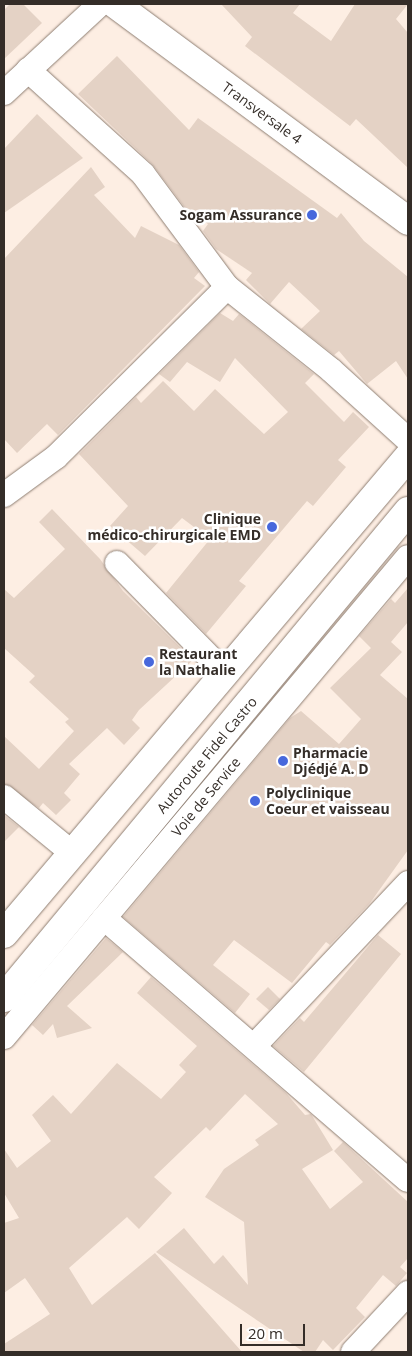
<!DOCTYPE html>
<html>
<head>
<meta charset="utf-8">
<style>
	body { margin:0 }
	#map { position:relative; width:412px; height:1356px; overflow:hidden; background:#fdeee3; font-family:"Open Sans",sans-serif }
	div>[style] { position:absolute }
	.building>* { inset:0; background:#e4d2c5 }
	.roads { filter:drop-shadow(0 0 1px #8e7e72) drop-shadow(0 0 1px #8e7e72) }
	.minor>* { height:24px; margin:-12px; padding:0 12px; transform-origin:12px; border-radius:12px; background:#fff }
	.major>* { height:28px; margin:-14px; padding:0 14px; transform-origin:14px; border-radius:14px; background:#fff }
	.highway>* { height:28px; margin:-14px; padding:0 14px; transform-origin:14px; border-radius:14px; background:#fff }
	.dots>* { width:14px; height:14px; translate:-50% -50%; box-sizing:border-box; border:2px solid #fff; border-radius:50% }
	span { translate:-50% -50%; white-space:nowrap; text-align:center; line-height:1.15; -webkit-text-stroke:5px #fff; paint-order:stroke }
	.street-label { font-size:14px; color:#342d28 }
	.poi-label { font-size:14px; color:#342d28; font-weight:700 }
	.right { translate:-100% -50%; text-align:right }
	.left { translate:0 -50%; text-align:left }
	.frame { position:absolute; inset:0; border:5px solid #342d28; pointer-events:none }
	.scale { position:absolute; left:240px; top:1324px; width:65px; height:22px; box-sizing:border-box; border:2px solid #342d28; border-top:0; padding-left:6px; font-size:15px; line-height:18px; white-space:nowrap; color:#342d28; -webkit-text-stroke:4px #fff; paint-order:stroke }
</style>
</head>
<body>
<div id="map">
	<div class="building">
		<div style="clip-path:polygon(10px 4px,23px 4px,42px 23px,4px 59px,4px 10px)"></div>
		<div style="clip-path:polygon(221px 4px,300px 4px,293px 13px,331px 41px,355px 4px,408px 4px,396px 19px,408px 33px,408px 168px,356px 119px,350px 126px,245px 46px,252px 37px)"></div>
		<div style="clip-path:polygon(117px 56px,189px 130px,198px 118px,337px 218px,341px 213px,364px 241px,408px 277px,408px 379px,396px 361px,367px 384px,339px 351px,334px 355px,301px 329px,320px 311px,289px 282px,270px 304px,246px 280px,252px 273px,216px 249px,203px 231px,208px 224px,186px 209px,152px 164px,78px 94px)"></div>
		<div style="clip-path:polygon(37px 114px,83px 158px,4px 213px,4px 149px)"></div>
		<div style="clip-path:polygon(91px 167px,105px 187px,94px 195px,135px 238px,141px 226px,179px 245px,199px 272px,194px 278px,205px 286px,58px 435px,47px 424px,17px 453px,4px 439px,4px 259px)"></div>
		<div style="clip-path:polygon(220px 313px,233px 321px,239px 314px,314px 374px,305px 383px,344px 422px,353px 412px,369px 427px,338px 460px,346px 467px,313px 506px,307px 501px,239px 581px,246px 586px,206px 634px,166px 593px,210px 539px,182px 518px,145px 556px,110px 526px,128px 506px,79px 454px,136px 397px,141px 403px,163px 381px,194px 411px,215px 389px,264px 434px,288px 412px,235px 358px,220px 382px,187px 362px,170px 382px,159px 374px)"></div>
		<div style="clip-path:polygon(52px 509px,100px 559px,123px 591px,193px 660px,139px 710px,132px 720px,140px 728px,124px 745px,107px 728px,69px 764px,80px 774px,64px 793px,71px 800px,56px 815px,43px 803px,39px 808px,4px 784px,4px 736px,39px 769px,74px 731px,65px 722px,69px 719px,29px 682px,35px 676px,4px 648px,4px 589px,14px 598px,65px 549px,39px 522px)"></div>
		<div style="clip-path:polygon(408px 588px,408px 622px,391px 642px,402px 652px,380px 675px,408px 699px,408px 850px,370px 903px,330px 945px,326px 942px,292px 983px,234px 940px,213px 965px,250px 994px,235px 1013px,123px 917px,290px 718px,301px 711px,339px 744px,361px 719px,330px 688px,371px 648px,359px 636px,391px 599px,395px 603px)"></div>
		<div style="clip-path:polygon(4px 815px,19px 827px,4px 842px)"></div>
		<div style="clip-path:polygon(378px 935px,401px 954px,304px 1072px,273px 1046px,300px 1018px,304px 1022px)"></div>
		<div style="clip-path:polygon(106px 938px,123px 952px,67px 1006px,92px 1028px,57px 1038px,53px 1024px,43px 1035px,32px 1025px)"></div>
		<div style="clip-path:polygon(151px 977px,286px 1093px,305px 1115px,311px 1114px,333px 1150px,302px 1169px,330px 1209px,363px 1182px,334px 1151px,343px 1142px,408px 1202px,408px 1258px,400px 1267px,407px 1273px,396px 1286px,383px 1275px,356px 1308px,365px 1317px,333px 1350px,323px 1340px,315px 1352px,304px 1352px,156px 1252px,184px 1228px,214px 1264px,223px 1255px,248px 1285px,244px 1222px,205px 1197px,224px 1169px,259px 1145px,255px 1140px,278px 1124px,245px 1094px,210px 1131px,206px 1127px,154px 1177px,172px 1193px,139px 1229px,127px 1217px,69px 1268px,92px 1305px,155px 1253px,242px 1352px,4px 1352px,4px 1344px,50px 1314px,25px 1278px,4px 1293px,4px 1223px,19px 1218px,4px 1193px,4px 1149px,17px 1168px,51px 1141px,32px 1115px,53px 1095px,71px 1114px,117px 1063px,161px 1099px,186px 1072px,179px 1065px,197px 1046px,137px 993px)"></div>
		<div style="clip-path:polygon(268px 987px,280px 999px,269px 1010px,256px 999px)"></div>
	</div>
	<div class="roads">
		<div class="minor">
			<div style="left:28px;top:70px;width:155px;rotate:42.1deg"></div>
			<div style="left:143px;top:174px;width:141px;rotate:53.4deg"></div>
			<div style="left:4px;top:93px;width:131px;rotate:-42.8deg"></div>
			<div style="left:4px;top:495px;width:64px;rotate:-36.2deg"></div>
			<div style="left:56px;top:457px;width:241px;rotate:-44.8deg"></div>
			<div style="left:227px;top:287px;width:133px;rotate:38.6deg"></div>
			<div style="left:331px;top:370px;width:104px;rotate:42.3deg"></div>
			<div style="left:117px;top:563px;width:151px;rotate:45.5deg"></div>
			<div style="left:4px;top:797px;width:87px;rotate:39.4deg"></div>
			<div style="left:104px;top:918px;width:401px;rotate:40.8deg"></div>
			<div style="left:4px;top:1037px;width:627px;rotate:-49.91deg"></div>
			<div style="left:255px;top:1045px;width:223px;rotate:-46.6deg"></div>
			<div style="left:353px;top:1352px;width:81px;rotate:-47deg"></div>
		</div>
		<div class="major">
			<div style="left:115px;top:4px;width:365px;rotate:36.5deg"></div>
		</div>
		<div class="highway">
			<div style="left:4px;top:934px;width:625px;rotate:-49.74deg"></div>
			<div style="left:4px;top:998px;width:633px;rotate:-50.32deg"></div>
		</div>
	</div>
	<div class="dots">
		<div style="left:312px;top:215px;background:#4768dc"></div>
		<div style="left:272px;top:527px;background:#4768dc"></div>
		<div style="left:149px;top:662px;background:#4768dc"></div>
		<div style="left:283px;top:761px;background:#4768dc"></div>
		<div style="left:255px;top:801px;background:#4768dc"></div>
	</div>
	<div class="street-label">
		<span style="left:262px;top:113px;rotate:36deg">Transversale 4</span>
		<span style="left:207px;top:755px;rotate:-50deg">Autoroute Fidel Castro</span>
		<span style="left:206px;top:797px;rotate:-50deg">Voie de Service</span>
	</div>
	<div class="poi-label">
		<span class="right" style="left:302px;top:215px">Sogam Assurance</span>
		<span class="right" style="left:261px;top:527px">Clinique<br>médico-chirurgicale EMD</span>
		<span class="left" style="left:159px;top:662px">Restaurant<br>la Nathalie</span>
		<span class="left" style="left:293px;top:761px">Pharmacie<br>Djédjé A. D</span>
		<span class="left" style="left:266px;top:801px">Polyclinique<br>Coeur et vaisseau</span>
	</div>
	<div class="frame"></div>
	<div class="scale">20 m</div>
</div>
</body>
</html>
